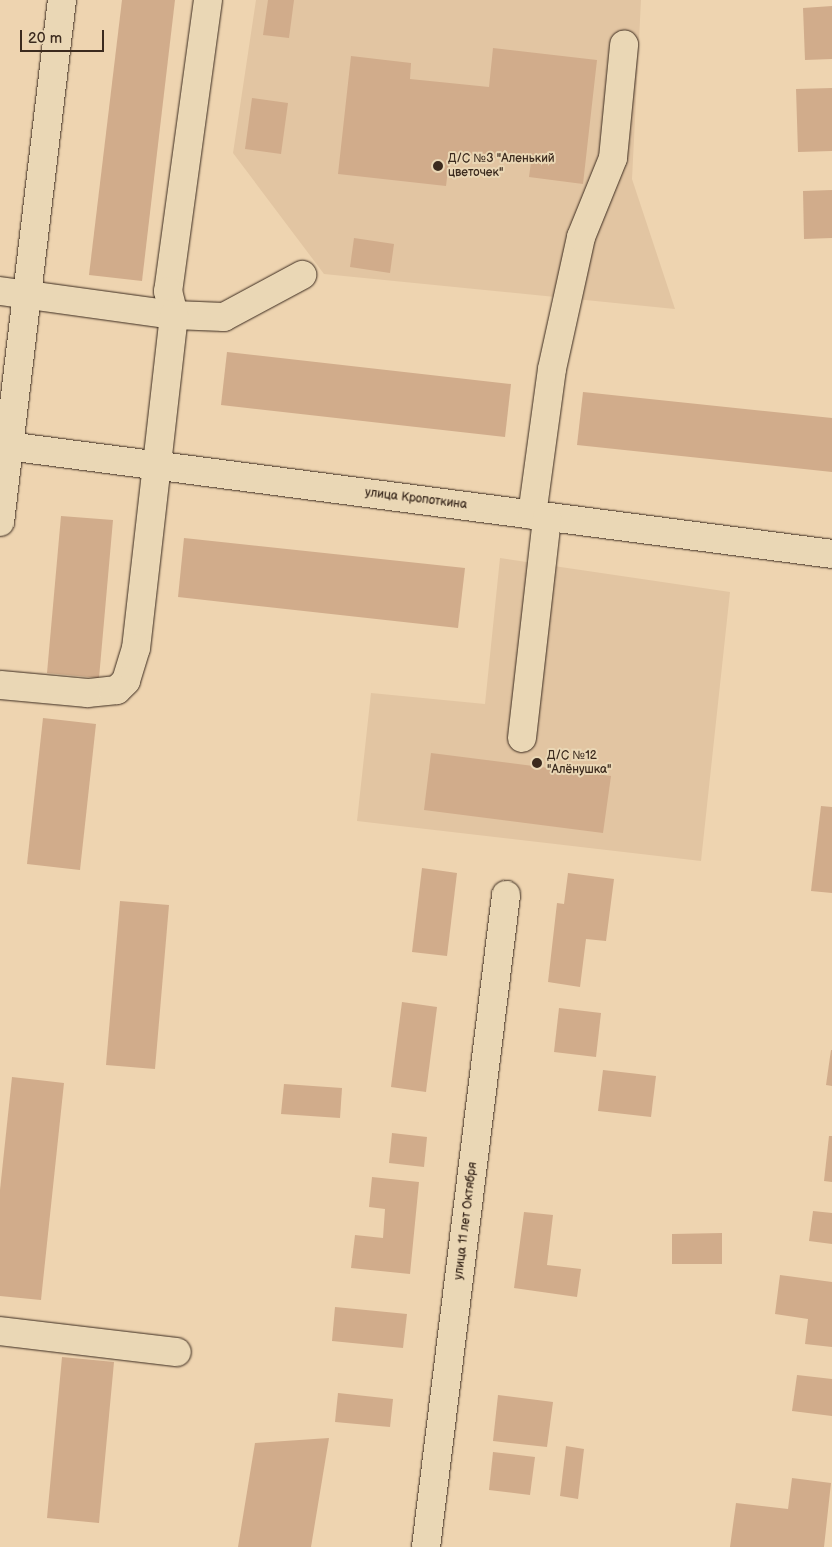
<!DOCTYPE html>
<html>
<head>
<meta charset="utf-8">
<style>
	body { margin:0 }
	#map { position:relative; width:832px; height:1547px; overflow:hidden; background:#eed4b0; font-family:"Balsamiq Sans",sans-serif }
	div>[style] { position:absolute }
	.built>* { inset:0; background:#e2c5a2 }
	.building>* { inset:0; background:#d1ac8b }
	.roads { filter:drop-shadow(0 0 1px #3b2a1e) drop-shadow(0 0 1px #3b2a1e) }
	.minor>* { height:28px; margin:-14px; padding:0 14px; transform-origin:14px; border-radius:14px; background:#ead7b5 }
	.dots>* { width:14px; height:14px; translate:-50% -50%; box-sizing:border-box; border:2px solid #ead7b5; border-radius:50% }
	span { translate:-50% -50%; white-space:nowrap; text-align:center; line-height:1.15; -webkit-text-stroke:4px #ead7b5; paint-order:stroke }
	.poi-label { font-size:12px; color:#3b2a1e }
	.left { translate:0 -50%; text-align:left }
	.street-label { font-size:12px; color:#3b2a1e }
	.scale { position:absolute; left:20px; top:30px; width:84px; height:22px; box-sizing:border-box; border:2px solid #3b2a1e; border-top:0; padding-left:6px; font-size:15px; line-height:18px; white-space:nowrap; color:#3b2a1e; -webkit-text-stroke:4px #ead7b5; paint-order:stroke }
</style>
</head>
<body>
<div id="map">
	<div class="built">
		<div style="clip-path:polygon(256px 0,641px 0,632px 179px,675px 309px,324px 274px,233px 153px)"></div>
		<div style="clip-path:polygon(500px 558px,730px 592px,701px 861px,357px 821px,371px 693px,485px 704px)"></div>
	</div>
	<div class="building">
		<div style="clip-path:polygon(122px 0,175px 0,142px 281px,89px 275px)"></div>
		<div style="clip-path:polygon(268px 0,294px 0,289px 38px,263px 35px)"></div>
		<div style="clip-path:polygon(832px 6px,832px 59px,805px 60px,803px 8px)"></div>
		<div style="clip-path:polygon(493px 48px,597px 60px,583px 184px,529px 177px,531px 162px,450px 153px,446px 186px,338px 174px,351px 56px,411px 63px,410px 79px,489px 87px)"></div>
		<div style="clip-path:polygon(832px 88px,832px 151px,798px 152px,796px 89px)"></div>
		<div style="clip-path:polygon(252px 98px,288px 103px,281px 154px,245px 149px)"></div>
		<div style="clip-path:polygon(832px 190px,832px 238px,804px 239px,803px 191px)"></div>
		<div style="clip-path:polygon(354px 238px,394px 244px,390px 273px,350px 267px)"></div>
		<div style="clip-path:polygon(227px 352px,511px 384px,505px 437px,221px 405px)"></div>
		<div style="clip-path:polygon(583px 392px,832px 418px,832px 472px,577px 445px)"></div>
		<div style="clip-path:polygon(61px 516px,113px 520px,99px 678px,47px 673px)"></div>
		<div style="clip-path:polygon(184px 538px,465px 568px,458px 628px,178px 597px)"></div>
		<div style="clip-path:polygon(43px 718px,96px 724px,80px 870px,27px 864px)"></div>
		<div style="clip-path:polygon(431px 753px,611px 776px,603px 833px,424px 810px)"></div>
		<div style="clip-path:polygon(821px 806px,832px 807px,832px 893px,811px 891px)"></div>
		<div style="clip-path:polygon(422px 868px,457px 873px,447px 956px,412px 952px)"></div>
		<div style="clip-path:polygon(568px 873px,614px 879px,606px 941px,586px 939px,580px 987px,548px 982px,557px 903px,564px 904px)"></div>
		<div style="clip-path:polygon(120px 901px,169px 905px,155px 1069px,106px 1065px)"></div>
		<div style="clip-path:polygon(402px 1002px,437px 1007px,426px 1092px,391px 1087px)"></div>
		<div style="clip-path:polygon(559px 1008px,601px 1013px,596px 1057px,554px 1052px)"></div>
		<div style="clip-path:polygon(831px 1050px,832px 1050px,832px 1086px,826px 1085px)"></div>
		<div style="clip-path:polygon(603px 1070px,656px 1076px,651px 1117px,598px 1111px)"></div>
		<div style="clip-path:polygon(12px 1077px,64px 1083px,41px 1300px,0 1296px,0 1190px)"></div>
		<div style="clip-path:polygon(284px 1084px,342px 1088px,340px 1118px,281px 1114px)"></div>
		<div style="clip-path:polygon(392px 1133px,427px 1137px,424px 1167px,389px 1163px)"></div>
		<div style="clip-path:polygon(829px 1136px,832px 1136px,832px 1182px,824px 1181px)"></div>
		<div style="clip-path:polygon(372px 1177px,419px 1182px,410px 1274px,351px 1268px,355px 1235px,383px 1238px,385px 1209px,369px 1207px)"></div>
		<div style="clip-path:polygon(813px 1211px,832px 1213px,832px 1244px,809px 1241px)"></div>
		<div style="clip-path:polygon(524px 1212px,553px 1215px,547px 1265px,581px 1269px,577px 1297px,514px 1288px)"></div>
		<div style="clip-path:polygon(722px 1233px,722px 1264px,672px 1264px,672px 1234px)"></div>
		<div style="clip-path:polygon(780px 1275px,832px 1282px,832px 1347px,805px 1344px,808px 1319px,775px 1314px)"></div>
		<div style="clip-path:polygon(335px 1307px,407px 1314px,403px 1348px,332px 1341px)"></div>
		<div style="clip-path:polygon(62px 1357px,114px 1362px,99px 1523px,47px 1518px)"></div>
		<div style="clip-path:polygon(797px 1375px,832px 1379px,832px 1416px,792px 1411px)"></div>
		<div style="clip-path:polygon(338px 1393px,393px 1399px,390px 1427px,335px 1422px)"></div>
		<div style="clip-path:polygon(498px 1395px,553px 1402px,547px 1447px,493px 1441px)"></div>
		<div style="clip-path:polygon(329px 1438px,311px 1547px,238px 1547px,255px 1443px)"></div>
		<div style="clip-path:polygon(566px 1446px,584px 1449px,578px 1499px,560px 1496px)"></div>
		<div style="clip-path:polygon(493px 1452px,535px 1457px,530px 1495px,489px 1490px)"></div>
		<div style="clip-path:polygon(792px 1478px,831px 1483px,824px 1547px,730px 1547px,736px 1503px,788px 1509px)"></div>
	</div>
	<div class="roads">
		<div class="minor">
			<div style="left:208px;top:0;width:294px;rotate:97.8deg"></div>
			<div style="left:168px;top:291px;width:25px;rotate:76deg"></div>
			<div style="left:174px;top:315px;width:50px;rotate:2.3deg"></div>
			<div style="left:224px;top:317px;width:89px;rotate:-28.3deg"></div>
			<div style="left:0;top:291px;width:176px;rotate:7.9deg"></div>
			<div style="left:174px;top:315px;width:335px;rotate:96.5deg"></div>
			<div style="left:136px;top:648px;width:34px;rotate:107deg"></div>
			<div style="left:126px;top:681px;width:13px;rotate:135deg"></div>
			<div style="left:117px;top:690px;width:30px;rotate:174deg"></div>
			<div style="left:87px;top:693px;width:87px;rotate:-174.7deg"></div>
			<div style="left:0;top:445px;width:839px;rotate:7.46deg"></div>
			<div style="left:532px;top:515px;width:147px;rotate:-82.2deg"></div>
			<div style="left:552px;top:369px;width:135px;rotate:-77.6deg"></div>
			<div style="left:581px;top:237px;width:85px;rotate:-67.9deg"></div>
			<div style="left:613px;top:158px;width:114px;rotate:-84.4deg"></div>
			<div style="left:0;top:522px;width:526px;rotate:-83.23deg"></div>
			<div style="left:522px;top:738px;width:222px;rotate:-83.5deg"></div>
			<div style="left:0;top:1331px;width:178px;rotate:6.8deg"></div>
			<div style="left:426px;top:1547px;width:657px;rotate:-83deg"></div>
		</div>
	</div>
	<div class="dots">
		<div style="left:438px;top:166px;background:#3b2a1e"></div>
		<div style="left:537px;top:763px;background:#3b2a1e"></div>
	</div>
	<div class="poi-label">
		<span class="left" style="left:448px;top:166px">Д/С №3 "Аленький<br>цветочек"</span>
		<span class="left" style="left:547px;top:763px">Д/С №12<br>"Алёнушка"</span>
	</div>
	<div class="street-label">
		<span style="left:416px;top:499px;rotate:7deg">улица Кропоткина</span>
		<span style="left:466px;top:1221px;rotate:-83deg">улица 11 лет Октября</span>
	</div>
	<div class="scale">20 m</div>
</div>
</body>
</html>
